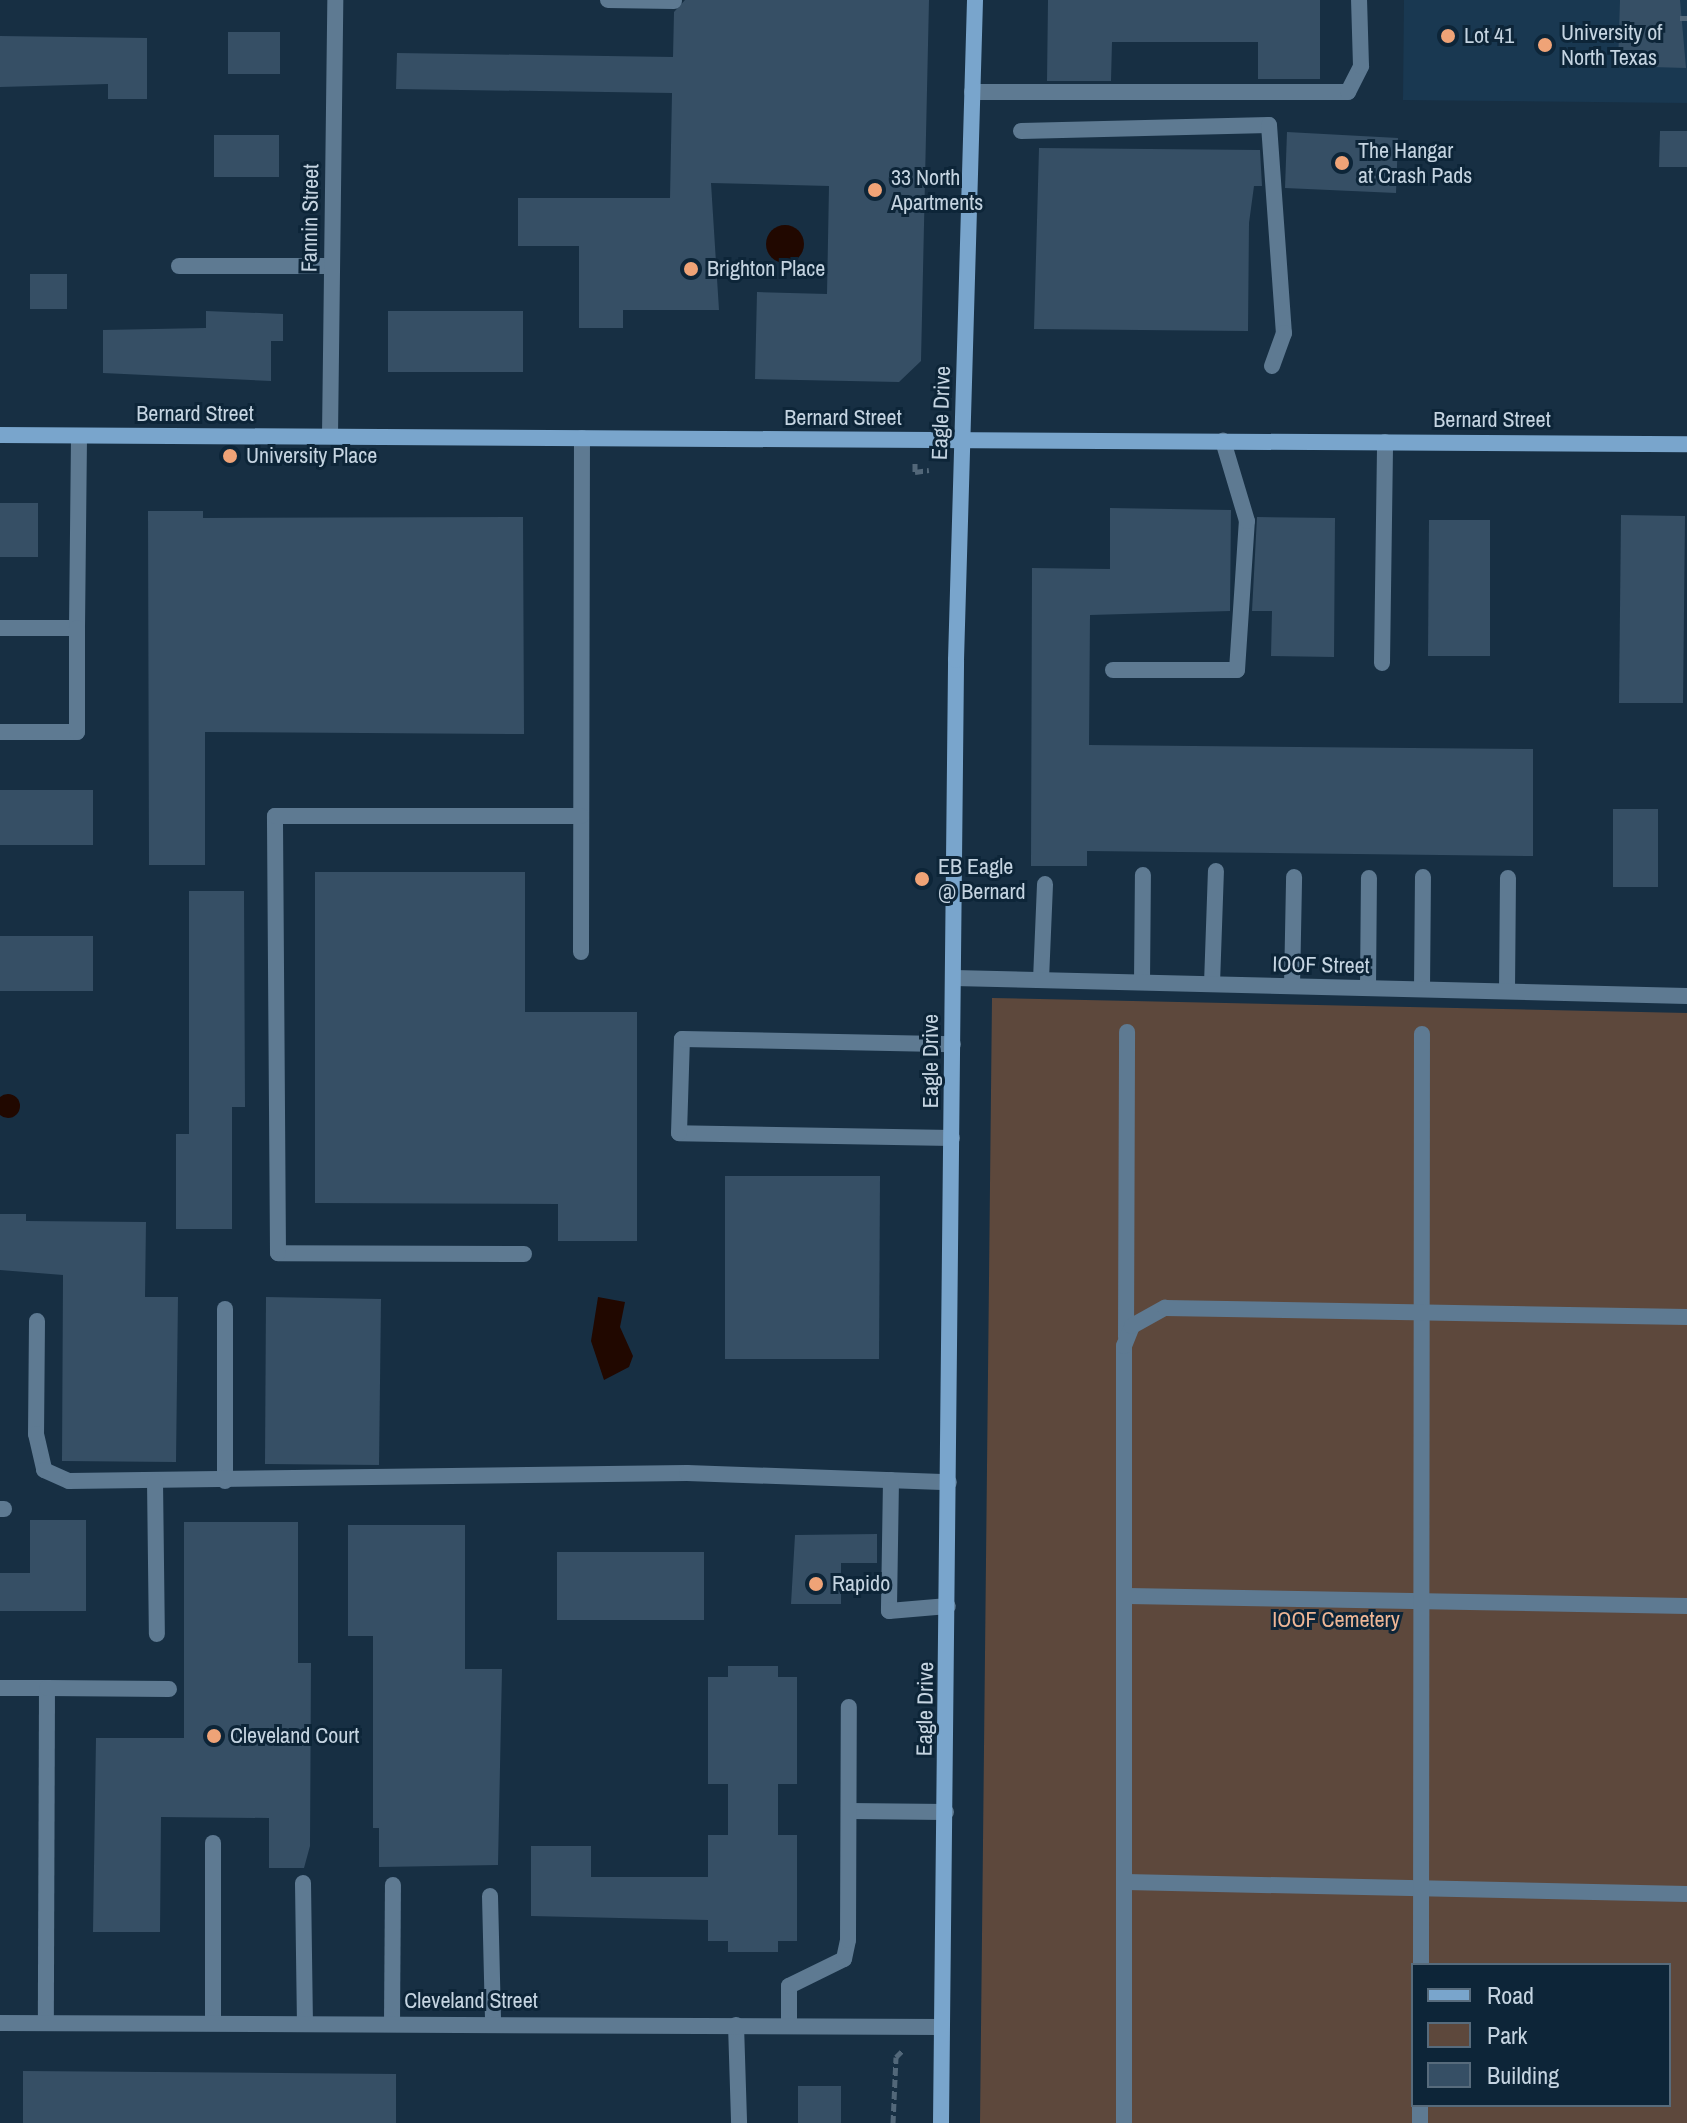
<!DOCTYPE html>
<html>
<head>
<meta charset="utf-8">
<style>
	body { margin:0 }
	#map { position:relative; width:1687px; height:2123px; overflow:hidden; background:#172f43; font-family:"Archivo Narrow",sans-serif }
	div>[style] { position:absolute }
	.built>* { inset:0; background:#193851 }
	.green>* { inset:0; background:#5d483c }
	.water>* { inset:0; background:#210800 }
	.round { border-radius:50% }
	.building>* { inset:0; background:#364f65 }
	.path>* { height:5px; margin-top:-2.5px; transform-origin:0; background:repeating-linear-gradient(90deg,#526779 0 8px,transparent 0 12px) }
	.lane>* { height:16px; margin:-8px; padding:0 8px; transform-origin:8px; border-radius:8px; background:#5e7a92 }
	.street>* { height:16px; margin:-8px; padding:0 8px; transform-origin:8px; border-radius:8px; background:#5e7a92 }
	.secondary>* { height:16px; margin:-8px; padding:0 8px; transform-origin:8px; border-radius:8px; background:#79a5cc }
	.dots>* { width:22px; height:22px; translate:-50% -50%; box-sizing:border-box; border:4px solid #0d2538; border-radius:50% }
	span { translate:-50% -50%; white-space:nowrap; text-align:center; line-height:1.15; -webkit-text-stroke:6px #0d2538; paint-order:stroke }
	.poi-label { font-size:22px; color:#c5d4e1 }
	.left { translate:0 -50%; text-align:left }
	.street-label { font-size:22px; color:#c5d4e1 }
	.park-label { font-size:22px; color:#efb695 }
	.legend { position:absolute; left:1411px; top:1963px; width:260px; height:144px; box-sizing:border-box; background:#0d2538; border:2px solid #576b7c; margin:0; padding:10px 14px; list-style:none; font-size:24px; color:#c5d4e1 }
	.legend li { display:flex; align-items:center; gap:16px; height:40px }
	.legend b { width:40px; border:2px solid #576b7c }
</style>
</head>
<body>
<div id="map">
	<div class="built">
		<div style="clip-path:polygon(1404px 0,1687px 0,1687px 103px,1403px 100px)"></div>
	</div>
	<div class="green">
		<div style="clip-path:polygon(evenodd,992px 998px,1687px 1013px,1687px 2123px,980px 2123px,992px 998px,1413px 1965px,1669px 1965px,1669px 2105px,1413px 2105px,1413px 1965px)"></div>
	</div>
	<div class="water">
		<div class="round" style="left:766px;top:225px;width:38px;height:38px"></div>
		<div class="round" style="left:-4px;top:1094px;width:24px;height:24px"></div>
		<div style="clip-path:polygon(598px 1297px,625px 1302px,620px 1327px,633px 1356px,629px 1367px,604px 1380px,591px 1341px)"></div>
	</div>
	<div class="building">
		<div style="clip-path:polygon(685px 0,929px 0,921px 361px,899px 382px,755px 379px,757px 292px,827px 294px,829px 186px,711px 183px,719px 310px,623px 310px,623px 328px,579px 328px,579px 246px,518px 246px,518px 198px,670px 198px,672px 93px,396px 89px,397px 53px,673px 57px,674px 12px)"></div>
		<div style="clip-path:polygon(1048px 0,1320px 0,1320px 79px,1258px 79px,1258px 42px,1112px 42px,1111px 81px,1047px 81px)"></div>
		<div style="clip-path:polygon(1620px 0,1680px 0,1686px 68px,1618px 66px)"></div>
		<div style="clip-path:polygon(228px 32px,280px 32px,280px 74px,228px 74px)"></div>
		<div style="clip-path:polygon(0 36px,147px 38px,147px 99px,108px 99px,108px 84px,0 87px)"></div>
		<div style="clip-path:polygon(1660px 131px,1687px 131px,1687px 167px,1659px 167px)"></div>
		<div style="clip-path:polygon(1287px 132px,1398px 138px,1396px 193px,1285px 188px)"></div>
		<div style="clip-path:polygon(214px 135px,279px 135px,279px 177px,214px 177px)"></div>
		<div style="clip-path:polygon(1039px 148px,1260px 150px,1262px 186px,1254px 186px,1249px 223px,1248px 331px,1034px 329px)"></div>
		<div style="clip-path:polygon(30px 274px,67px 274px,67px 309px,30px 309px)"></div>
		<div style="clip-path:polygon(206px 311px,283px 314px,283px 341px,271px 341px,271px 381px,103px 373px,103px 330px,206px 328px)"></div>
		<div style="clip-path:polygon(388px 311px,523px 311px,523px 372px,388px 372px)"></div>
		<div style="clip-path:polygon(0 503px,38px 503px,38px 557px,0 557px)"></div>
		<div style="clip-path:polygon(1110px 508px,1231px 510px,1230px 611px,1090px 615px,1089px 745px,1533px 749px,1533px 856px,1087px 851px,1087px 866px,1031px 866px,1032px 568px,1110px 569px)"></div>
		<div style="clip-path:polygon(148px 511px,203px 511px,203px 518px,523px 517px,524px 734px,205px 732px,205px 865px,149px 865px)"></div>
		<div style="clip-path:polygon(1621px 515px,1685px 516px,1683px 703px,1619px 703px)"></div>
		<div style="clip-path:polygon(1257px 517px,1335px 518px,1334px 657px,1271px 656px,1272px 611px,1252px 611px)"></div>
		<div style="clip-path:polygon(1429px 520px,1490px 520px,1490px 656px,1428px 656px)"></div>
		<div style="clip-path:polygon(0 790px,93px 790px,93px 845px,0 845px)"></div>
		<div style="clip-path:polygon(1613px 809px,1658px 809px,1658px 887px,1613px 887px)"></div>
		<div style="clip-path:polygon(315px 872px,525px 872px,525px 1012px,637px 1012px,637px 1241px,558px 1241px,558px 1204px,315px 1203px)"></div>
		<div style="clip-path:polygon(189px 891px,244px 891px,245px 1107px,232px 1107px,232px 1229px,176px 1229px,176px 1134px,189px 1134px)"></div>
		<div style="clip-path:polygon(0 936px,93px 936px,93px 991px,0 991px)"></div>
		<div style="clip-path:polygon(725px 1176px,880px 1176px,879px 1359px,725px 1359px)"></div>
		<div style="clip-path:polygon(0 1214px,26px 1214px,26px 1221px,146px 1222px,145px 1297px,178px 1297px,176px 1462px,62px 1461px,63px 1275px,0 1270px)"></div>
		<div style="clip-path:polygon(266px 1297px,381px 1299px,379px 1465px,265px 1464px)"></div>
		<div style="clip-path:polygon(30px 1520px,86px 1520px,86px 1611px,0 1611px,0 1573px,30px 1573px)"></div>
		<div style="clip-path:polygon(184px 1522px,298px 1522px,298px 1663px,311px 1663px,310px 1846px,304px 1868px,269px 1868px,269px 1818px,161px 1817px,160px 1932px,93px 1932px,96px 1738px,184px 1738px)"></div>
		<div style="clip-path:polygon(348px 1525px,465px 1525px,465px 1669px,502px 1669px,498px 1865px,379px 1867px,379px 1828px,373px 1828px,373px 1636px,348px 1636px)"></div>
		<div style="clip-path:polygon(877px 1534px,877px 1563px,841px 1563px,841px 1604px,791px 1604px,795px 1535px)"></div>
		<div style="clip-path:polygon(557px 1552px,704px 1552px,704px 1620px,557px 1620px)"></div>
		<div style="clip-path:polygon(728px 1666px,778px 1666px,778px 1677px,797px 1677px,797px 1784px,778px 1784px,778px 1835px,797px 1835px,797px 1941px,778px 1941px,778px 1952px,728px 1952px,728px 1941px,708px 1941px,708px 1920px,531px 1916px,531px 1846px,591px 1846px,591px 1877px,708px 1877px,708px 1835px,728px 1835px,728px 1784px,708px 1784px,708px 1677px,728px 1677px)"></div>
		<div style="clip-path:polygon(23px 2071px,396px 2074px,396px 2123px,23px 2123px)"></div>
		<div style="clip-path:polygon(798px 2086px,841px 2086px,841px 2123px,798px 2123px)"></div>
	</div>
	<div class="path">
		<div style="left:1680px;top:18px;width:7px"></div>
		<div style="left:915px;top:463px;width:9px;rotate:90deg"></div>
		<div style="left:915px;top:472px;width:14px;rotate:-8deg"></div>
		<div style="left:893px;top:2123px;width:66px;rotate:-87.4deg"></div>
		<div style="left:896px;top:2057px;width:11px;rotate:-45deg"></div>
	</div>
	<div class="lane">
		<div style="left:608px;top:0;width:66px;rotate:0.9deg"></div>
		<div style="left:972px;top:92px;width:376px"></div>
		<div style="left:1348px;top:92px;width:29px;rotate:-63deg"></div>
		<div style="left:1361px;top:66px;width:66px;rotate:-91.7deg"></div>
		<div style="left:1021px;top:131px;width:248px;rotate:-1.4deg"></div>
		<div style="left:1269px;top:125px;width:209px;rotate:85.9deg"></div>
		<div style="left:1284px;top:333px;width:35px;rotate:110deg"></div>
		<div style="left:179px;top:266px;width:153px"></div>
		<div style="left:0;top:628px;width:77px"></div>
		<div style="left:77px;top:628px;width:192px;rotate:-89.4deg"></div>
		<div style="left:1382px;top:663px;width:221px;rotate:-89.2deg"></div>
		<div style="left:1113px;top:670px;width:124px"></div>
		<div style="left:1237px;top:670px;width:149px;rotate:-86.2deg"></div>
		<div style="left:1247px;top:521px;width:84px;rotate:-106.7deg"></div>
		<div style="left:0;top:732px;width:77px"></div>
		<div style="left:77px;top:732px;width:104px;rotate:-90deg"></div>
		<div style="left:581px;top:952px;width:514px;rotate:-89.89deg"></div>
		<div style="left:1041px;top:980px;width:96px;rotate:-87.6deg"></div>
		<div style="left:1142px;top:982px;width:107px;rotate:-89.5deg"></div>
		<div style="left:1212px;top:984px;width:113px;rotate:-88deg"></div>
		<div style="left:1292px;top:986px;width:109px;rotate:-88.9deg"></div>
		<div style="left:1368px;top:988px;width:110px;rotate:-89.5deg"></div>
		<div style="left:1422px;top:989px;width:112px;rotate:-89.5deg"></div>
		<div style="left:1507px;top:991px;width:113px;rotate:-89.5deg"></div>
		<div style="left:952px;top:1138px;width:273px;rotate:-179deg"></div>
		<div style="left:679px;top:1133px;width:94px;rotate:-88.2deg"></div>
		<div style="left:682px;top:1039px;width:271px;rotate:1.1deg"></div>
		<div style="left:524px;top:1254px;width:246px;rotate:-179.8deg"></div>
		<div style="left:278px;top:1253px;width:437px;rotate:-90.4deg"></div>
		<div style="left:275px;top:816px;width:306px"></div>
		<div style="left:225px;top:1309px;width:172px;rotate:90deg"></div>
		<div style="left:37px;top:1321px;width:113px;rotate:90.5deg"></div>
		<div style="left:36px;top:1434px;width:37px;rotate:77deg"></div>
		<div style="left:44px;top:1470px;width:27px;rotate:24deg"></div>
		<div style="left:69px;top:1481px;width:618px;rotate:-0.74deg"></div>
		<div style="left:687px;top:1473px;width:262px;rotate:2deg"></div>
		<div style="left:1126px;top:1337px;width:305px;rotate:-89.8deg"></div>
		<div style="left:891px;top:1480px;width:131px;rotate:90.9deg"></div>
		<div style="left:889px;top:1611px;width:59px;rotate:-4.8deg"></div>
		<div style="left:155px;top:1481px;width:153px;rotate:89.3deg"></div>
		<div style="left:0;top:1509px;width:4px"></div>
		<div style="left:1128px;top:1596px;width:559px;rotate:1.02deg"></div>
		<div style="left:0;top:1688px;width:47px"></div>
		<div style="left:47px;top:1688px;width:335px;rotate:90.2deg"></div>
		<div style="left:47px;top:1688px;width:122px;rotate:0.5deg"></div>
		<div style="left:849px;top:1811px;width:97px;rotate:0.6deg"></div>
		<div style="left:1126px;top:1882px;width:561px;rotate:1.23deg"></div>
		<div style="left:303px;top:1883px;width:140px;rotate:89.2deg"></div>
		<div style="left:490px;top:1896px;width:127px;rotate:88.6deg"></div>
		<div style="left:1421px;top:1965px;width:931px;rotate:-89.94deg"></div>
		<div style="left:213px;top:2023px;width:180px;rotate:-90deg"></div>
		<div style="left:392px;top:2023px;width:138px;rotate:-89.6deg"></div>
		<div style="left:736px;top:2025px;width:98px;rotate:88.2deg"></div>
		<div style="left:789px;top:2025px;width:39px;rotate:-90deg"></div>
		<div style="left:789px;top:1986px;width:61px;rotate:-26.1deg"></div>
		<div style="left:844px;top:1959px;width:19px;rotate:-78deg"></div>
		<div style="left:848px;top:1940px;width:233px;rotate:-89.8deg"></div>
		<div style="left:1124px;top:2123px;width:777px;rotate:-90deg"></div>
		<div style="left:1124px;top:1346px;width:22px;rotate:-68deg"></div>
		<div style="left:1132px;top:1326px;width:38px;rotate:-29deg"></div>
		<div style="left:1165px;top:1308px;width:522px;rotate:0.99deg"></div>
		<div style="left:1420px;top:2123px;width:18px;rotate:-90deg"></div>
	</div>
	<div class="street">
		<div style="left:330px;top:436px;width:436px;rotate:-89.3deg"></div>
		<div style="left:954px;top:978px;width:733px;rotate:1.41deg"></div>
		<div style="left:0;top:2023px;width:941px;rotate:0.24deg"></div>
	</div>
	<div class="secondary">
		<div style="left:0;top:435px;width:1687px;rotate:0.31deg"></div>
		<div style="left:941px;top:2123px;width:1463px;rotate:-89.41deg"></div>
		<div style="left:956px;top:660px;width:660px;rotate:-88.35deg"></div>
	</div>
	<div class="dots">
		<div style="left:1448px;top:36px;background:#efa377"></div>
		<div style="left:1545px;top:45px;background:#efa377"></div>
		<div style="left:1342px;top:163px;background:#efa377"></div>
		<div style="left:875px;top:190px;background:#efa377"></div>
		<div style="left:691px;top:269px;background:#efa377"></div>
		<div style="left:230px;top:456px;background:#efa377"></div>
		<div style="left:922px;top:879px;background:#efa377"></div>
		<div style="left:816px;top:1584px;background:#efa377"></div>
		<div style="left:214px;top:1736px;background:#efa377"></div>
	</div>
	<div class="poi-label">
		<span class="left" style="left:1561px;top:45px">University of<br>North Texas</span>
		<span class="left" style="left:1464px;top:36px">Lot 41</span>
		<span class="left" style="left:1358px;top:163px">The Hangar<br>at Crash Pads</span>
		<span class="left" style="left:891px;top:190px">33 North<br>Apartments</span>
		<span class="left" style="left:707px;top:269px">Brighton Place</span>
		<span class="left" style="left:246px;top:456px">University Place</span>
		<span class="left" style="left:938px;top:879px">EB Eagle<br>@ Bernard</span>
		<span class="left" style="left:832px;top:1584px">Rapido</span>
		<span class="left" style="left:230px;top:1736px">Cleveland Court</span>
	</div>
	<div class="street-label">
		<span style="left:310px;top:218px;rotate:-89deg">Fannin Street</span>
		<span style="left:941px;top:413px;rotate:-88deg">Eagle Drive</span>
		<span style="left:195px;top:414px">Bernard Street</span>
		<span style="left:843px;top:418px">Bernard Street</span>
		<span style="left:1492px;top:420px">Bernard Street</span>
		<span style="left:1321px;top:965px;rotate:1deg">IOOF Street</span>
		<span style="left:931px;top:1061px;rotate:-90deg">Eagle Drive</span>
		<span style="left:925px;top:1709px;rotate:-89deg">Eagle Drive</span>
		<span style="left:471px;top:2001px">Cleveland Street</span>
	</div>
	<div class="park-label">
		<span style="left:1336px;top:1620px">IOOF Cemetery</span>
	</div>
	<ul class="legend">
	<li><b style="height:10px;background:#79a5cc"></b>Road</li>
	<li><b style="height:22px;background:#5d483c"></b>Park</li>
	<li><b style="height:22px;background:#364f65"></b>Building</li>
	</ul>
</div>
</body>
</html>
